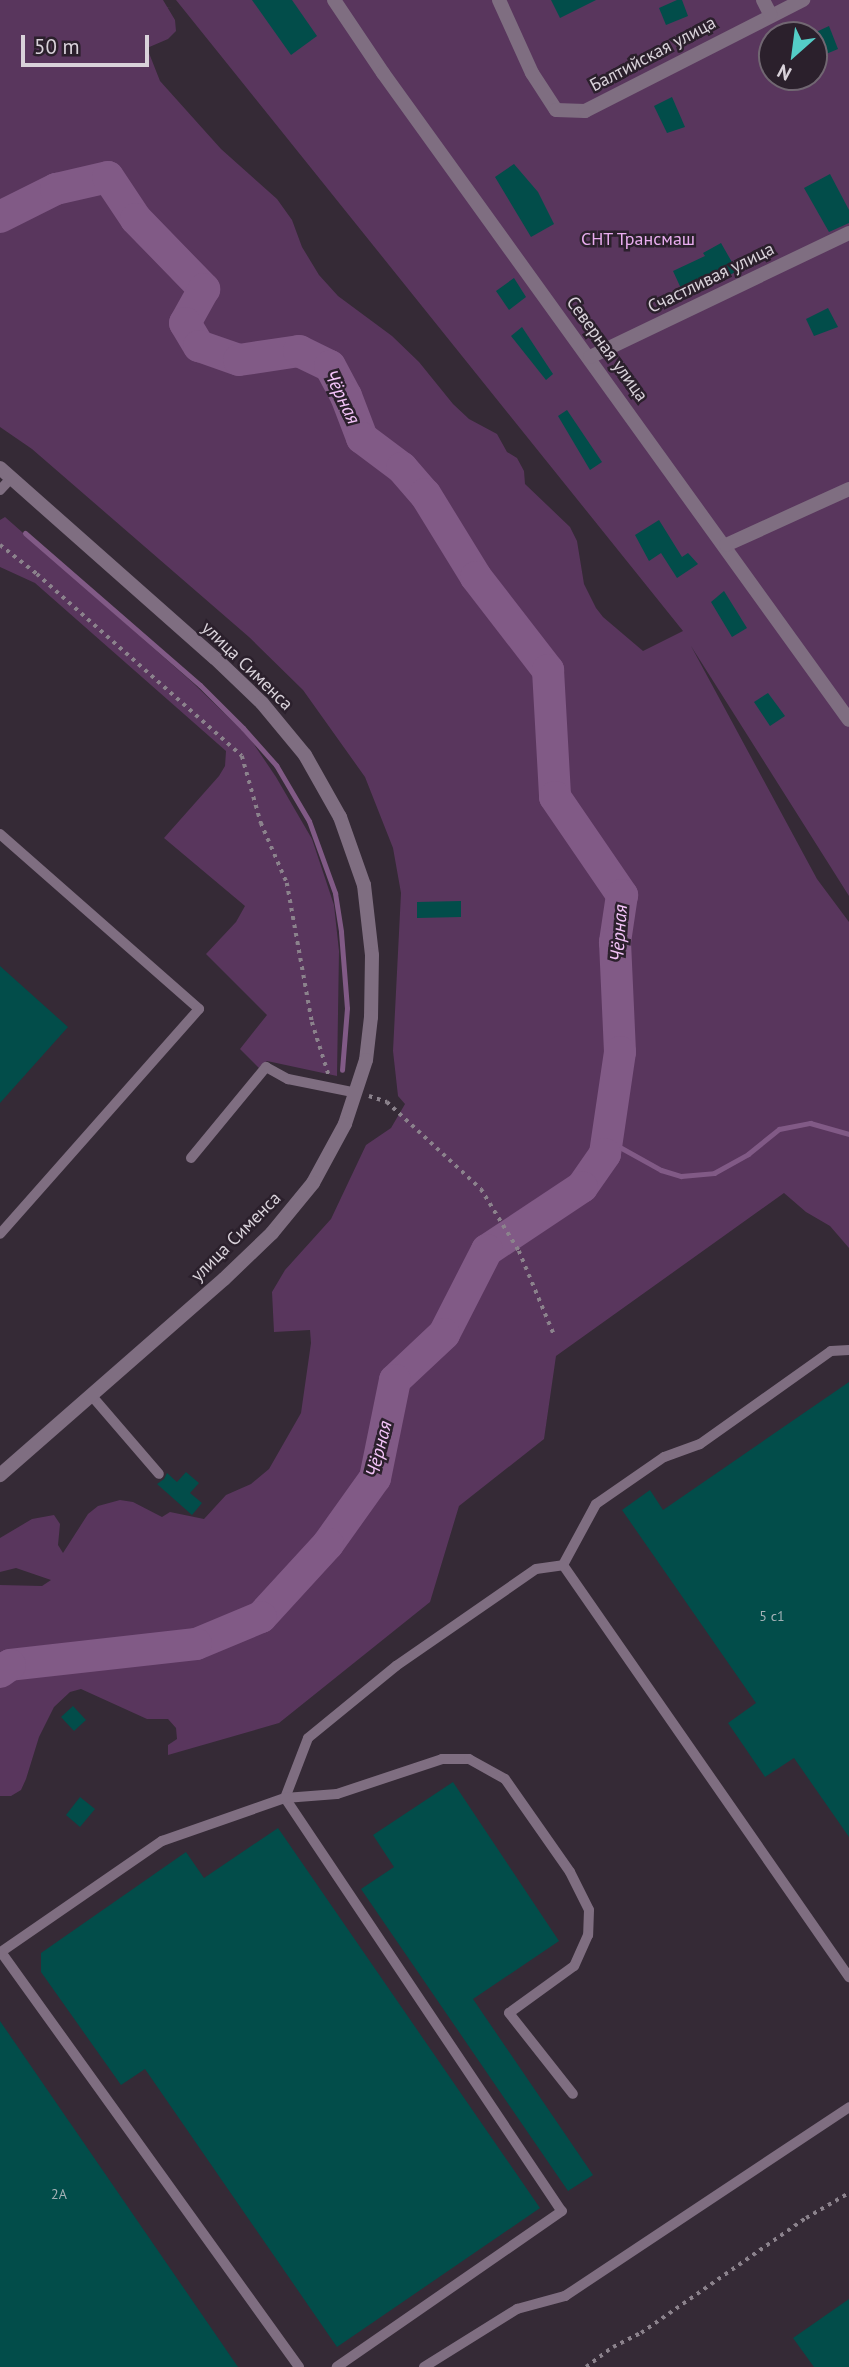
<!DOCTYPE html>
<html>
<head>
<meta charset="utf-8">
<style>
	body { margin:0 }
	#map { position:relative; width:849px; height:2367px; overflow:hidden; background:#352a36; font-family:"PT Sans",sans-serif }
	div>[style] { position:absolute }
	.green>* { inset:0; background:#59365d }
	.stream>* { height:5px; margin:-2.5px; padding:0 2.5px; transform-origin:2.5px; border-radius:2.5px; background:#815a86 }
	.river>* { height:32px; margin:-16px; padding:0 16px; transform-origin:16px; border-radius:16px; background:#815a86 }
	.building>* { inset:0; background:#024d4a }
	.path>* { height:3.5px; margin-top:-1.75px; transform-origin:0; background:repeating-linear-gradient(90deg,#8b828c 0 3.5px,transparent 0 8.5px) }
	.service>* { height:10px; margin:-5px; padding:0 5px; transform-origin:5px; border-radius:5px; background:#7f6e81 }
	.minor>* { height:14px; margin:-7px; padding:0 7px; transform-origin:7px; border-radius:7px; background:#7f6e81 }
	span { translate:-50% -50%; white-space:nowrap; text-align:center; line-height:1.15; -webkit-text-stroke:5px #2b202c; paint-order:stroke }
	.number-label { font-size:14px; color:#a3b1b6 }
	.number-label span { -webkit-text-stroke-width:0 }
	.street-label { font-size:18px; color:#d9d2da }
	.park-label { font-size:18px; color:#e9adef }
	.water-label { font-size:19px; color:#f4c4f9; font-style:italic }
	.north { position:absolute; left:758px; top:21px; width:70px; height:70px; box-sizing:border-box; background:#2b202c; border:2px solid #716772; border-radius:50%; rotate:208deg; font-size:19px; font-weight:700; line-height:28px; text-align:center; color:#d9d2da }
	.north::after { content:''; display:block; margin:auto; width:24px; height:32px; background:#54cdc7; clip-path:polygon(50% 0,100% 100%,50% 72%,0 100%) }
	.scale { position:absolute; left:21px; top:35px; width:128px; height:32px; box-sizing:border-box; border:4px solid #d9d2da; border-top:0; padding-left:9px; font-size:21px; line-height:24px; white-space:nowrap; color:#d9d2da; -webkit-text-stroke:5px #2b202c; paint-order:stroke }
</style>
</head>
<body>
<div id="map">
	<div class="green">
		<div style="clip-path:polygon(evenodd,0 0,163px 0,175px 20px,176px 31px,168px 39px,147px 48px,160px 81px,221px 149px,277px 199px,292px 220px,302px 247px,319px 275px,338px 296px,392px 336px,419px 362px,453px 404px,469px 419px,497px 434px,507px 452px,517px 458px,524px 471px,525px 484px,570px 527px,577px 541px,584px 584px,596px 608px,603px 617px,643px 651px,683px 631px,176px 0,849px 0,849px 896px,691px 646px,817px 879px,849px 922px,849px 1248px,830px 1226px,806px 1212px,784px 1193px,556px 1356px,544px 1439px,459px 1506px,430px 1602px,279px 1723px,168px 1755px,168px 1745px,177px 1739px,176px 1728px,168px 1719px,147px 1719px,81px 1689px,70px 1692px,54px 1707px,39px 1737px,26px 1779px,21px 1790px,11px 1796px,0 1796px,0 1585px,42px 1586px,51px 1580px,16px 1568px,0 1572px,0 1538px,32px 1519px,54px 1515px,60px 1524px,58px 1545px,63px 1553px,88px 1514px,98px 1506px,120px 1500px,133px 1502px,162px 1517px,170px 1512px,204px 1519px,226px 1495px,251px 1484px,269px 1469px,301px 1413px,311px 1343px,310px 1330px,274px 1332px,272px 1292px,285px 1270px,331px 1219px,366px 1145px,391px 1128px,405px 1104px,398px 1096px,393px 1051px,401px 893px,393px 848px,365px 777px,303px 690px,249px 637px,32px 449px,0 427px,0 0,772px 35px,814px 35px,814px 77px,772px 77px,772px 35px)"></div>
		<div style="clip-path:polygon(5px 517px,192px 682px,249px 737px,276px 777px,312px 839px,334px 905px,339px 951px,337px 1076px,267px 1061px,259px 1068px,240px 1049px,267px 1015px,206px 954px,236px 922px,245px 906px,164px 838px,219px 776px,225px 766px,226px 751px,35px 583px,0 567px,0 520px)"></div>
	</div>
	<div class="stream">
		<div style="left:25px;top:533px;width:232px;rotate:41deg"></div>
		<div style="left:200px;top:685px;width:61px;rotate:45deg"></div>
		<div style="left:243px;top:728px;width:50px;rotate:48.3deg"></div>
		<div style="left:276px;top:765px;width:65px;rotate:59.5deg"></div>
		<div style="left:309px;top:821px;width:77px;rotate:70.1deg"></div>
		<div style="left:335px;top:893px;width:39px;rotate:81deg"></div>
		<div style="left:341px;top:932px;width:76px;rotate:85.5deg"></div>
		<div style="left:347px;top:1008px;width:62px;rotate:94.6deg"></div>
		<div style="left:607px;top:1140px;width:62px;rotate:29.1deg"></div>
		<div style="left:661px;top:1170px;width:21px;rotate:17deg"></div>
		<div style="left:681px;top:1176px;width:33px;rotate:-5deg"></div>
		<div style="left:714px;top:1173px;width:39px;rotate:-29deg"></div>
		<div style="left:748px;top:1154px;width:40px;rotate:-39deg"></div>
		<div style="left:779px;top:1129px;width:32px;rotate:-11deg"></div>
		<div style="left:810px;top:1123px;width:41px;rotate:15.8deg"></div>
	</div>
	<div class="river">
		<div style="left:0;top:217px;width:63px;rotate:-26.6deg"></div>
		<div style="left:56px;top:189px;width:53px;rotate:-13deg"></div>
		<div style="left:108px;top:177px;width:50px;rotate:56.3deg"></div>
		<div style="left:136px;top:219px;width:98px;rotate:45.8deg"></div>
		<div style="left:204px;top:289px;width:39px;rotate:119deg"></div>
		<div style="left:185px;top:323px;width:27px;rotate:59deg"></div>
		<div style="left:199px;top:346px;width:42px;rotate:19.3deg"></div>
		<div style="left:239px;top:360px;width:61px;rotate:-8.5deg"></div>
		<div style="left:299px;top:351px;width:34px;rotate:26deg"></div>
		<div style="left:330px;top:366px;width:34px;rotate:62deg"></div>
		<div style="left:346px;top:396px;width:45px;rotate:69.1deg"></div>
		<div style="left:362px;top:438px;width:50px;rotate:36.9deg"></div>
		<div style="left:402px;top:468px;width:35px;rotate:49deg"></div>
		<div style="left:425px;top:494px;width:97px;rotate:58.4deg"></div>
		<div style="left:476px;top:577px;width:118px;rotate:52.3deg"></div>
		<div style="left:548px;top:670px;width:127px;rotate:86.8deg"></div>
		<div style="left:555px;top:797px;width:119px;rotate:55.6deg"></div>
		<div style="left:622px;top:895px;width:48px;rotate:98.5deg"></div>
		<div style="left:615px;top:942px;width:110px;rotate:87.4deg"></div>
		<div style="left:620px;top:1052px;width:103px;rotate:98.4deg"></div>
		<div style="left:605px;top:1154px;width:40px;rotate:124.9deg"></div>
		<div style="left:582px;top:1187px;width:114px;rotate:146.4deg"></div>
		<div style="left:487px;top:1250px;width:94px;rotate:117.1deg"></div>
		<div style="left:444px;top:1334px;width:67px;rotate:136.8deg"></div>
		<div style="left:395px;top:1380px;width:100px;rotate:101.5deg"></div>
		<div style="left:375px;top:1478px;width:81px;rotate:125.5deg"></div>
		<div style="left:328px;top:1544px;width:99px;rotate:132.5deg"></div>
		<div style="left:261px;top:1617px;width:70px;rotate:157.4deg"></div>
		<div style="left:196px;top:1644px;width:187px;rotate:173.6deg"></div>
		<div style="left:10px;top:1665px;width:12px;rotate:145deg"></div>
	</div>
	<div class="building">
		<div style="clip-path:polygon(252px 0,292px 0,317px 36px,291px 55px)"></div>
		<div style="clip-path:polygon(551px 0,596px 0,560px 18px)"></div>
		<div style="clip-path:polygon(677px 0,682px 0,688px 16px,666px 25px,659px 8px)"></div>
		<div style="clip-path:polygon(829px 26px,838px 49px,814px 59px,814px 33px)"></div>
		<div style="clip-path:polygon(672px 97px,685px 127px,667px 133px,654px 106px)"></div>
		<div style="clip-path:polygon(514px 164px,538px 192px,554px 224px,531px 237px,495px 177px)"></div>
		<div style="clip-path:polygon(830px 174px,849px 210px,849px 223px,829px 232px,804px 188px)"></div>
		<div style="clip-path:polygon(721px 243px,737px 271px,701px 291px,684px 295px,673px 271px,705px 256px,703px 253px)"></div>
		<div style="clip-path:polygon(514px 278px,526px 297px,509px 310px,496px 291px)"></div>
		<div style="clip-path:polygon(828px 308px,838px 327px,814px 336px,806px 319px)"></div>
		<div style="clip-path:polygon(522px 327px,553px 374px,546px 380px,511px 336px)"></div>
		<div style="clip-path:polygon(567px 410px,602px 462px,590px 470px,558px 416px)"></div>
		<div style="clip-path:polygon(659px 520px,682px 557px,688px 553px,698px 564px,677px 578px,661px 553px,649px 561px,635px 535px)"></div>
		<div style="clip-path:polygon(724px 591px,747px 628px,732px 637px,711px 602px)"></div>
		<div style="clip-path:polygon(768px 693px,785px 716px,770px 726px,754px 702px)"></div>
		<div style="clip-path:polygon(461px 901px,461px 917px,417px 918px,417px 902px)"></div>
		<div style="clip-path:polygon(0 966px,68px 1027px,0 1103px)"></div>
		<div style="clip-path:polygon(849px 1382px,849px 1837px,794px 1758px,765px 1777px,728px 1723px,756px 1703px,622px 1510px,650px 1490px,663px 1510px)"></div>
		<div style="clip-path:polygon(186px 1472px,199px 1483px,190px 1493px,202px 1503px,192px 1515px,157px 1484px,164px 1479px,167px 1473px,177px 1482px)"></div>
		<div style="clip-path:polygon(73px 1706px,86px 1720px,74px 1731px,61px 1717px)"></div>
		<div style="clip-path:polygon(453px 1782px,559px 1941px,473px 1999px,593px 2175px,568px 2191px,361px 1889px,394px 1867px,373px 1835px)"></div>
		<div style="clip-path:polygon(80px 1797px,95px 1809px,80px 1827px,66px 1815px)"></div>
		<div style="clip-path:polygon(278px 1828px,540px 2208px,337px 2347px,145px 2069px,121px 2085px,41px 1972px,41px 1953px,186px 1852px,204px 1878px)"></div>
		<div style="clip-path:polygon(0 2021px,238px 2367px,0 2367px)"></div>
		<div style="clip-path:polygon(849px 2299px,849px 2367px,814px 2367px,793px 2338px)"></div>
	</div>
	<div class="path">
		<div style="left:0;top:545px;width:47px;rotate:38.1deg"></div>
		<div style="left:37px;top:574px;width:274px;rotate:41.6deg"></div>
		<div style="left:242px;top:756px;width:70px;rotate:74.2deg"></div>
		<div style="left:261px;top:823px;width:65px;rotate:66.6deg"></div>
		<div style="left:287px;top:883px;width:141px;rotate:79.8deg"></div>
		<div style="left:312px;top:1022px;width:57px;rotate:72.5deg"></div>
		<div style="left:369px;top:1096px;width:19px;rotate:18deg"></div>
		<div style="left:387px;top:1102px;width:128px;rotate:42.8deg"></div>
		<div style="left:481px;top:1189px;width:73px;rotate:58.5deg"></div>
		<div style="left:519px;top:1251px;width:93px;rotate:67.3deg"></div>
		<div style="left:586px;top:2367px;width:34px;rotate:-37deg"></div>
		<div style="left:613px;top:2347px;width:31px;rotate:-27deg"></div>
		<div style="left:641px;top:2333px;width:201px;rotate:-34.9deg"></div>
		<div style="left:806px;top:2218px;width:50px;rotate:-30.2deg"></div>
	</div>
	<div class="service">
		<div style="left:0;top:490px;width:16px;rotate:-47deg"></div>
		<div style="left:0;top:834px;width:265px;rotate:41.3deg"></div>
		<div style="left:199px;top:1009px;width:300px;rotate:131.5deg"></div>
		<div style="left:191px;top:1158px;width:118px;rotate:-50.5deg"></div>
		<div style="left:266px;top:1067px;width:25px;rotate:29deg"></div>
		<div style="left:288px;top:1079px;width:70px;rotate:11.5deg"></div>
		<div style="left:849px;top:1350px;width:18px;rotate:177deg"></div>
		<div style="left:831px;top:1351px;width:161px;rotate:144.6deg"></div>
		<div style="left:700px;top:1444px;width:38px;rotate:160deg"></div>
		<div style="left:664px;top:1457px;width:83px;rotate:145.3deg"></div>
		<div style="left:596px;top:1504px;width:69px;rotate:118.4deg"></div>
		<div style="left:563px;top:1565px;width:502px;rotate:55.23deg"></div>
		<div style="left:91px;top:1395px;width:104px;rotate:49.3deg"></div>
		<div style="left:285px;top:1798px;width:497px;rotate:56.2deg"></div>
		<div style="left:562px;top:2211px;width:274px;rotate:145.3deg"></div>
		<div style="left:285px;top:1798px;width:64px;rotate:-69deg"></div>
		<div style="left:308px;top:1738px;width:114px;rotate:-39.3deg"></div>
		<div style="left:396px;top:1666px;width:170px;rotate:-34.7deg"></div>
		<div style="left:536px;top:1569px;width:27px;rotate:-8deg"></div>
		<div style="left:299px;top:2367px;width:511px;rotate:-125.68deg"></div>
		<div style="left:1px;top:1952px;width:196px;rotate:-34.6deg"></div>
		<div style="left:162px;top:1841px;width:130px;rotate:-19.3deg"></div>
		<div style="left:285px;top:1798px;width:52px;rotate:-4.4deg"></div>
		<div style="left:337px;top:1794px;width:111px;rotate:-18.4deg"></div>
		<div style="left:442px;top:1759px;width:27px"></div>
		<div style="left:469px;top:1759px;width:41px;rotate:29.1deg"></div>
		<div style="left:505px;top:1779px;width:113px;rotate:55deg"></div>
		<div style="left:570px;top:1872px;width:42px;rotate:63.4deg"></div>
		<div style="left:589px;top:1910px;width:25px;rotate:92deg"></div>
		<div style="left:588px;top:1935px;width:34px;rotate:114deg"></div>
		<div style="left:574px;top:1966px;width:80px;rotate:144.1deg"></div>
		<div style="left:509px;top:2013px;width:103px;rotate:51.7deg"></div>
		<div style="left:424px;top:2367px;width:110px;rotate:-31.9deg"></div>
		<div style="left:517px;top:2309px;width:50px;rotate:-15.2deg"></div>
		<div style="left:565px;top:2296px;width:341px;rotate:-33.6deg"></div>
	</div>
	<div class="minor">
		<div style="left:334px;top:0;width:88px;rotate:56.1deg"></div>
		<div style="left:383px;top:73px;width:797px;rotate:54.24deg"></div>
		<div style="left:499px;top:0;width:80px;rotate:65.7deg"></div>
		<div style="left:532px;top:73px;width:44px;rotate:57deg"></div>
		<div style="left:556px;top:110px;width:29px;rotate:2deg"></div>
		<div style="left:585px;top:111px;width:245px;rotate:-27deg"></div>
		<div style="left:763px;top:0;width:16px;rotate:63deg"></div>
		<div style="left:590px;top:357px;width:287px;rotate:-25.6deg"></div>
		<div style="left:0;top:468px;width:287px;rotate:41.5deg"></div>
		<div style="left:215px;top:658px;width:65px;rotate:43.8deg"></div>
		<div style="left:262px;top:703px;width:67px;rotate:50.4deg"></div>
		<div style="left:305px;top:755px;width:71px;rotate:60.6deg"></div>
		<div style="left:340px;top:817px;width:72px;rotate:70.6deg"></div>
		<div style="left:364px;top:885px;width:70px;rotate:83.5deg"></div>
		<div style="left:372px;top:955px;width:62px;rotate:90.9deg"></div>
		<div style="left:371px;top:1017px;width:43px;rotate:96.6deg"></div>
		<div style="left:366px;top:1060px;width:67px;rotate:108.2deg"></div>
		<div style="left:345px;top:1124px;width:67px;rotate:118.5deg"></div>
		<div style="left:313px;top:1183px;width:65px;rotate:129.4deg"></div>
		<div style="left:272px;top:1233px;width:66px;rotate:136.2deg"></div>
		<div style="left:224px;top:1279px;width:298px;rotate:138.8deg"></div>
		<div style="left:726px;top:545px;width:135px;rotate:-24.5deg"></div>
	</div>
	<div class="number-label">
		<span style="left:772px;top:1616px">5 с1</span>
		<span style="left:59px;top:2194px">2А</span>
	</div>
	<div class="street-label">
		<span style="left:653px;top:54px;rotate:-28deg">Балтийская улица</span>
		<span style="left:711px;top:278px;rotate:-26deg">Счастливая улица</span>
		<span style="left:607px;top:349px;rotate:54deg">Северная улица</span>
		<span style="left:247px;top:666px;rotate:44deg">улица Сименса</span>
		<span style="left:236px;top:1237px;rotate:-45deg">улица Сименса</span>
	</div>
	<div class="park-label">
		<span style="left:638px;top:239px">СНТ Трансмаш</span>
	</div>
	<div class="water-label">
		<span style="left:342px;top:397px;rotate:64deg">Чёрная</span>
		<span style="left:619px;top:933px;rotate:-86deg">Чёрная</span>
		<span style="left:379px;top:1449px;rotate:-76deg">Чёрная</span>
	</div>
	<div class="north">N</div>
	<div class="scale">50 m</div>
</div>
</body>
</html>
